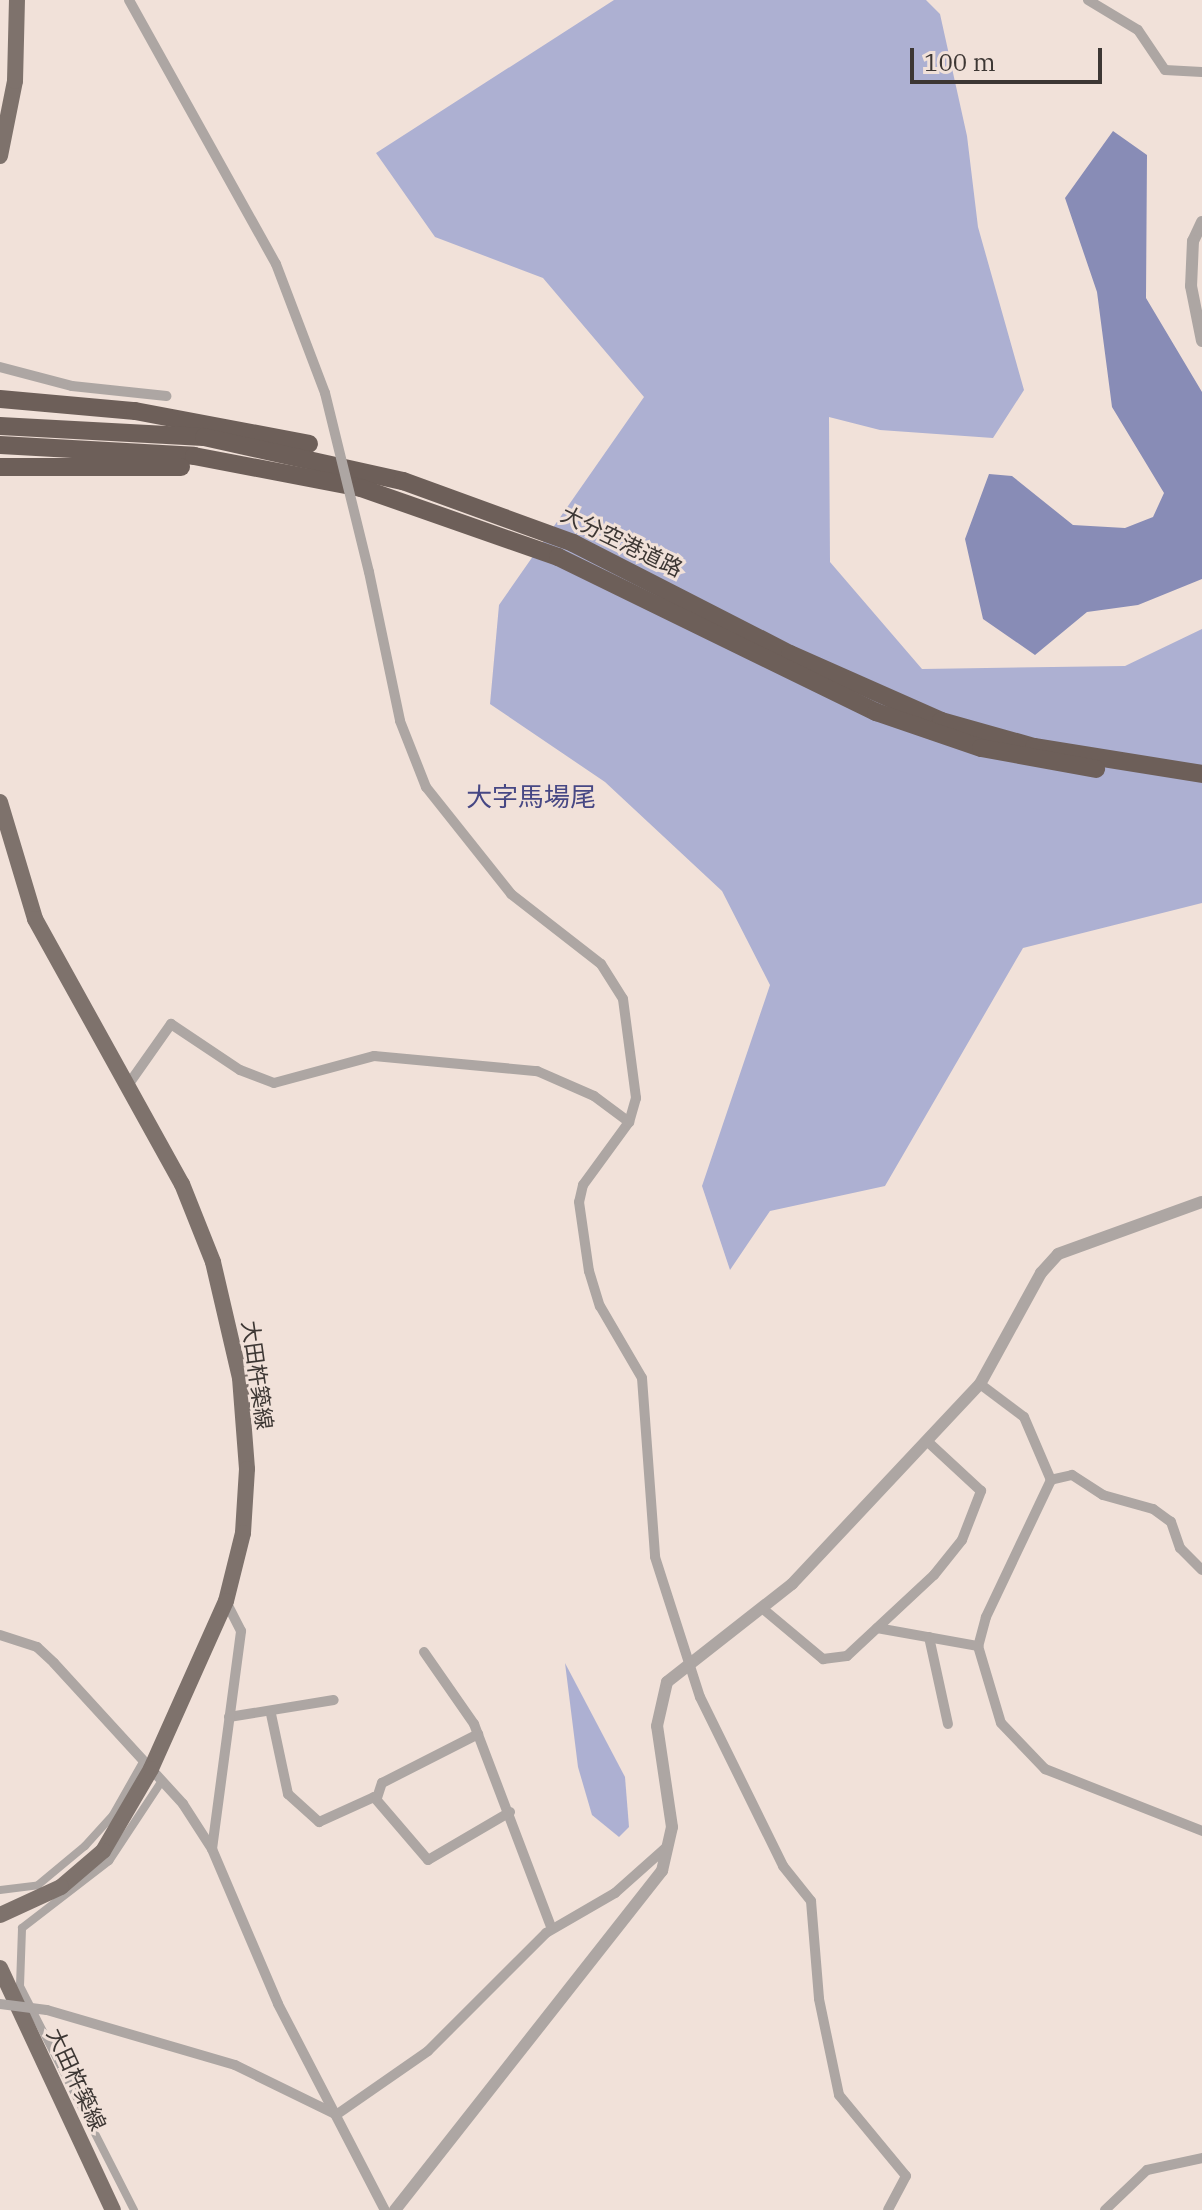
<!DOCTYPE html>
<html>
<head>
<meta charset="utf-8">
<style>
	body { margin:0 }
	#map { position:relative; width:1202px; height:2210px; overflow:hidden; background:#f1e1d9; font-family:"IBM Plex Serif","Noto Sans JP",serif }
	div>[style] { position:absolute }
	.green>* { inset:0; background:#adb0d2 }
	.water>* { inset:0; background:#888cb6 }
	.pedestrian>* { height:8px; margin:-4px; padding:0 4px; transform-origin:4px; border-radius:4px; background:#ada6a3 }
	.minor>* { height:10px; margin:-5px; padding:0 5px; transform-origin:5px; border-radius:5px; background:#ada6a3 }
	.tertiary>* { height:12px; margin:-6px; padding:0 6px; transform-origin:6px; border-radius:6px; background:#ada6a3 }
	.primary>* { height:16px; margin:-8px; padding:0 8px; transform-origin:8px; border-radius:8px; background:#7e726c }
	.motorway>* { height:18px; margin:-9px; padding:0 9px; transform-origin:9px; border-radius:9px; background:#6d5f59 }
	.minor-bridge>* { height:10px; margin:-5px; padding:0 5px; transform-origin:5px; border-radius:5px; background:#ada6a3 }
	span { translate:-50% -50%; white-space:nowrap; text-align:center; line-height:1.15; -webkit-text-stroke:6px #f1e1d9; paint-order:stroke }
	.street-label { font-size:22px; color:#3d3734 }
	.quarter-label { font-size:26px; color:#464784 }
	.scale { position:absolute; left:910px; top:48px; width:192px; height:36px; box-sizing:border-box; border:4px solid #3d3734; border-top:0; padding-left:10px; font-size:24px; line-height:28px; white-space:nowrap; color:#3d3734; -webkit-text-stroke:6px #f1e1d9; paint-order:stroke }
</style>
</head>
<body>
<div id="map">
	<div class="green">
		<div style="clip-path:polygon(614px 0,926px 0,940px 14px,967px 136px,978px 227px,1024px 390px,993px 438px,880px 430px,829px 417px,830px 562px,922px 669px,1125px 666px,1202px 629px,1202px 903px,1023px 948px,885px 1186px,770px 1211px,730px 1270px,702px 1186px,770px 985px,722px 891px,605px 782px,490px 704px,499px 605px,644px 397px,543px 278px,435px 237px,376px 153px)"></div>
		<div style="clip-path:polygon(565px 1663px,625px 1777px,629px 1827px,619px 1837px,592px 1815px,578px 1767px)"></div>
	</div>
	<div class="water">
		<div style="clip-path:polygon(1113px 131px,1147px 155px,1146px 298px,1202px 392px,1202px 579px,1138px 605px,1087px 612px,1035px 655px,983px 619px,965px 539px,989px 474px,1012px 476px,1073px 525px,1125px 528px,1153px 517px,1164px 493px,1112px 407px,1097px 292px,1065px 198px)"></div>
	</div>
	<div class="pedestrian">
		<div style="left:0;top:1890px;width:38px;rotate:-7deg"></div>
		<div style="left:38px;top:1885px;width:61px;rotate:-39.7deg"></div>
		<div style="left:85px;top:1846px;width:42px;rotate:-47.9deg"></div>
		<div style="left:113px;top:1815px;width:61px;rotate:-60.5deg"></div>
		<div style="left:134px;top:2210px;width:251px;rotate:-117deg"></div>
		<div style="left:20px;top:1986px;width:58px;rotate:-88deg"></div>
		<div style="left:22px;top:1928px;width:110px;rotate:-37.6deg"></div>
		<div style="left:109px;top:1861px;width:95px;rotate:-56.6deg"></div>
	</div>
	<div class="minor">
		<div style="left:129px;top:0;width:302px;rotate:60.9deg"></div>
		<div style="left:276px;top:264px;width:138px;rotate:69.2deg"></div>
		<div style="left:1088px;top:0;width:58px;rotate:31deg"></div>
		<div style="left:1138px;top:30px;width:48px;rotate:56deg"></div>
		<div style="left:1165px;top:70px;width:37px;rotate:3deg"></div>
		<div style="left:0;top:367px;width:74px;rotate:14.8deg"></div>
		<div style="left:72px;top:386px;width:95px;rotate:6.1deg"></div>
		<div style="left:369px;top:572px;width:152px;rotate:78.2deg"></div>
		<div style="left:400px;top:721px;width:71px;rotate:68.5deg"></div>
		<div style="left:426px;top:787px;width:137px;rotate:51.5deg"></div>
		<div style="left:511px;top:894px;width:114px;rotate:37.9deg"></div>
		<div style="left:601px;top:964px;width:41px;rotate:57.8deg"></div>
		<div style="left:623px;top:999px;width:100px;rotate:82.5deg"></div>
		<div style="left:636px;top:1098px;width:25px;rotate:106deg"></div>
		<div style="left:629px;top:1122px;width:78px;rotate:126.1deg"></div>
		<div style="left:583px;top:1185px;width:17px;rotate:103deg"></div>
		<div style="left:579px;top:1202px;width:70px;rotate:81.8deg"></div>
		<div style="left:589px;top:1271px;width:37px;rotate:73deg"></div>
		<div style="left:600px;top:1306px;width:83px;rotate:59.7deg"></div>
		<div style="left:642px;top:1378px;width:179px;rotate:85.8deg"></div>
		<div style="left:655px;top:1557px;width:147px;rotate:72.2deg"></div>
		<div style="left:700px;top:1697px;width:188px;rotate:63.8deg"></div>
		<div style="left:783px;top:1866px;width:45px;rotate:51.3deg"></div>
		<div style="left:811px;top:1901px;width:98px;rotate:85.3deg"></div>
		<div style="left:819px;top:1999px;width:98px;rotate:78.2deg"></div>
		<div style="left:839px;top:2095px;width:105px;rotate:50.4deg"></div>
		<div style="left:906px;top:2176px;width:38px;rotate:118deg"></div>
		<div style="left:128px;top:1085px;width:75px;rotate:-54.8deg"></div>
		<div style="left:171px;top:1024px;width:83px;rotate:33.7deg"></div>
		<div style="left:240px;top:1070px;width:36px;rotate:21deg"></div>
		<div style="left:274px;top:1083px;width:104px;rotate:-15.1deg"></div>
		<div style="left:374px;top:1056px;width:164px;rotate:5.3deg"></div>
		<div style="left:537px;top:1071px;width:62px;rotate:23.7deg"></div>
		<div style="left:594px;top:1096px;width:44px;rotate:36.6deg"></div>
		<div style="left:980px;top:1384px;width:55px;rotate:36.9deg"></div>
		<div style="left:1024px;top:1417px;width:69px;rotate:66.8deg"></div>
		<div style="left:1202px;top:1570px;width:31px;rotate:-135deg"></div>
		<div style="left:1180px;top:1548px;width:28px;rotate:-109deg"></div>
		<div style="left:1171px;top:1522px;width:22px;rotate:-144deg"></div>
		<div style="left:1153px;top:1509px;width:52px;rotate:-164.4deg"></div>
		<div style="left:1103px;top:1495px;width:37px;rotate:-147deg"></div>
		<div style="left:1072px;top:1475px;width:22px;rotate:167deg"></div>
		<div style="left:1051px;top:1480px;width:152px;rotate:115.4deg"></div>
		<div style="left:986px;top:1617px;width:30px;rotate:105deg"></div>
		<div style="left:978px;top:1646px;width:80px;rotate:73.4deg"></div>
		<div style="left:1001px;top:1723px;width:64px;rotate:46.3deg"></div>
		<div style="left:1045px;top:1769px;width:169px;rotate:21.5deg"></div>
		<div style="left:762px;top:1608px;width:80px;rotate:39.9deg"></div>
		<div style="left:823px;top:1659px;width:24px;rotate:-7deg"></div>
		<div style="left:847px;top:1656px;width:119px;rotate:-43deg"></div>
		<div style="left:934px;top:1575px;width:45px;rotate:-51.3deg"></div>
		<div style="left:962px;top:1540px;width:53px;rotate:-68.8deg"></div>
		<div style="left:981px;top:1491px;width:74px;rotate:-137.2deg"></div>
		<div style="left:877px;top:1628px;width:103px;rotate:10.1deg"></div>
		<div style="left:0;top:1635px;width:39px;rotate:18deg"></div>
		<div style="left:37px;top:1647px;width:23px;rotate:43deg"></div>
		<div style="left:54px;top:1663px;width:191px;rotate:47.5deg"></div>
		<div style="left:183px;top:1804px;width:54px;rotate:57.2deg"></div>
		<div style="left:212px;top:1849px;width:168px;rotate:66.9deg"></div>
		<div style="left:278px;top:2004px;width:232px;rotate:62.6deg"></div>
		<div style="left:929px;top:1637px;width:89px;rotate:77.7deg"></div>
		<div style="left:424px;top:1652px;width:88px;rotate:55.2deg"></div>
		<div style="left:474px;top:1724px;width:219px;rotate:69.2deg"></div>
		<div style="left:271px;top:1714px;width:82px;rotate:78deg"></div>
		<div style="left:288px;top:1794px;width:42px;rotate:42.1deg"></div>
		<div style="left:319px;top:1822px;width:60px;rotate:-24.4deg"></div>
		<div style="left:374px;top:1797px;width:83px;rotate:49.4deg"></div>
		<div style="left:428px;top:1860px;width:95px;rotate:-30.3deg"></div>
		<div style="left:229px;top:1717px;width:106px;rotate:-9.2deg"></div>
		<div style="left:377px;top:1798px;width:16px;rotate:-72deg"></div>
		<div style="left:382px;top:1783px;width:108px;rotate:-27deg"></div>
		<div style="left:212px;top:1849px;width:220px;rotate:-82.4deg"></div>
		<div style="left:241px;top:1631px;width:34px;rotate:-117deg"></div>
		<div style="left:47px;top:2010px;width:196px;rotate:16.3deg"></div>
		<div style="left:235px;top:2065px;width:111px;rotate:26.1deg"></div>
		<div style="left:336px;top:2115px;width:112px;rotate:-34.8deg"></div>
		<div style="left:428px;top:2051px;width:167px;rotate:-45deg"></div>
		<div style="left:546px;top:1933px;width:80px;rotate:-30.1deg"></div>
		<div style="left:615px;top:1893px;width:71px;rotate:-41.6deg"></div>
		<div style="left:1105px;top:2210px;width:58px;rotate:-43.6deg"></div>
		<div style="left:1147px;top:2170px;width:56px;rotate:-12.3deg"></div>
	</div>
	<div class="tertiary">
		<div style="left:1202px;top:222px;width:21px;rotate:115deg"></div>
		<div style="left:1193px;top:241px;width:45px;rotate:92.5deg"></div>
		<div style="left:1191px;top:286px;width:56px;rotate:78.7deg"></div>
		<div style="left:395px;top:2210px;width:432px;rotate:-51.8deg"></div>
		<div style="left:662px;top:1871px;width:45px;rotate:-77.2deg"></div>
		<div style="left:672px;top:1827px;width:102px;rotate:-98.4deg"></div>
		<div style="left:657px;top:1726px;width:45px;rotate:-77.2deg"></div>
		<div style="left:667px;top:1682px;width:159px;rotate:-38.1deg"></div>
		<div style="left:792px;top:1584px;width:274px;rotate:-46.8deg"></div>
		<div style="left:980px;top:1384px;width:127px;rotate:-61.2deg"></div>
		<div style="left:1041px;top:1273px;width:25px;rotate:-48deg"></div>
		<div style="left:1058px;top:1254px;width:153px;rotate:-19.9deg"></div>
	</div>
	<div class="primary">
		<div style="left:0;top:156px;width:76px;rotate:-78.7deg"></div>
		<div style="left:15px;top:81px;width:81px;rotate:-88.6deg"></div>
		<div style="left:0;top:802px;width:122px;rotate:73.3deg"></div>
		<div style="left:35px;top:919px;width:303px;rotate:61deg"></div>
		<div style="left:182px;top:1184px;width:84px;rotate:68.3deg"></div>
		<div style="left:213px;top:1262px;width:119px;rotate:76.9deg"></div>
		<div style="left:240px;top:1378px;width:91px;rotate:85.6deg"></div>
		<div style="left:247px;top:1469px;width:64px;rotate:93.6deg"></div>
		<div style="left:243px;top:1533px;width:70px;rotate:104deg"></div>
		<div style="left:226px;top:1601px;width:184px;rotate:114.1deg"></div>
		<div style="left:151px;top:1769px;width:95px;rotate:120.3deg"></div>
		<div style="left:103px;top:1851px;width:55px;rotate:139.4deg"></div>
		<div style="left:61px;top:1887px;width:67px;rotate:155.3deg"></div>
		<div style="left:0;top:1968px;width:267px;rotate:65deg"></div>
	</div>
	<div class="motorway">
		<div style="left:0;top:399px;width:136px;rotate:5.1deg"></div>
		<div style="left:135px;top:411px;width:177px;rotate:10.7deg"></div>
		<div style="left:0;top:426px;width:204px;rotate:3.1deg"></div>
		<div style="left:204px;top:437px;width:204px;rotate:12.5deg"></div>
		<div style="left:403px;top:481px;width:181px;rotate:20deg"></div>
		<div style="left:573px;top:543px;width:244px;rotate:27.1deg"></div>
		<div style="left:790px;top:654px;width:165px;rotate:23.9deg"></div>
		<div style="left:941px;top:721px;width:97px;rotate:15.6deg"></div>
		<div style="left:1034px;top:747px;width:170px;rotate:9.1deg"></div>
		<div style="left:0;top:445px;width:194px;rotate:3.2deg"></div>
		<div style="left:194px;top:456px;width:170px;rotate:10.8deg"></div>
		<div style="left:361px;top:488px;width:209px;rotate:19.3deg"></div>
		<div style="left:558px;top:557px;width:354px;rotate:26deg"></div>
		<div style="left:876px;top:712px;width:111px;rotate:18.9deg"></div>
		<div style="left:981px;top:748px;width:117px;rotate:10.3deg"></div>
		<div style="left:0;top:467px;width:181px"></div>
	</div>
	<div class="minor-bridge">
		<div style="left:325px;top:393px;width:184px;rotate:76.2deg"></div>
		<div style="left:0;top:2004px;width:47px;rotate:7.3deg"></div>
	</div>
	<div class="street-label">
		<span style="left:622px;top:541px;rotate:26deg">大分空港道路</span>
		<span style="left:258px;top:1375px;rotate:82deg">大田杵築線</span>
		<span style="left:77px;top:2079px;rotate:65deg">大田杵築線</span>
	</div>
	<div class="quarter-label">
		<span style="left:531px;top:797px">大字馬場尾</span>
	</div>
	<div class="scale">100 m</div>
</div>
</body>
</html>
